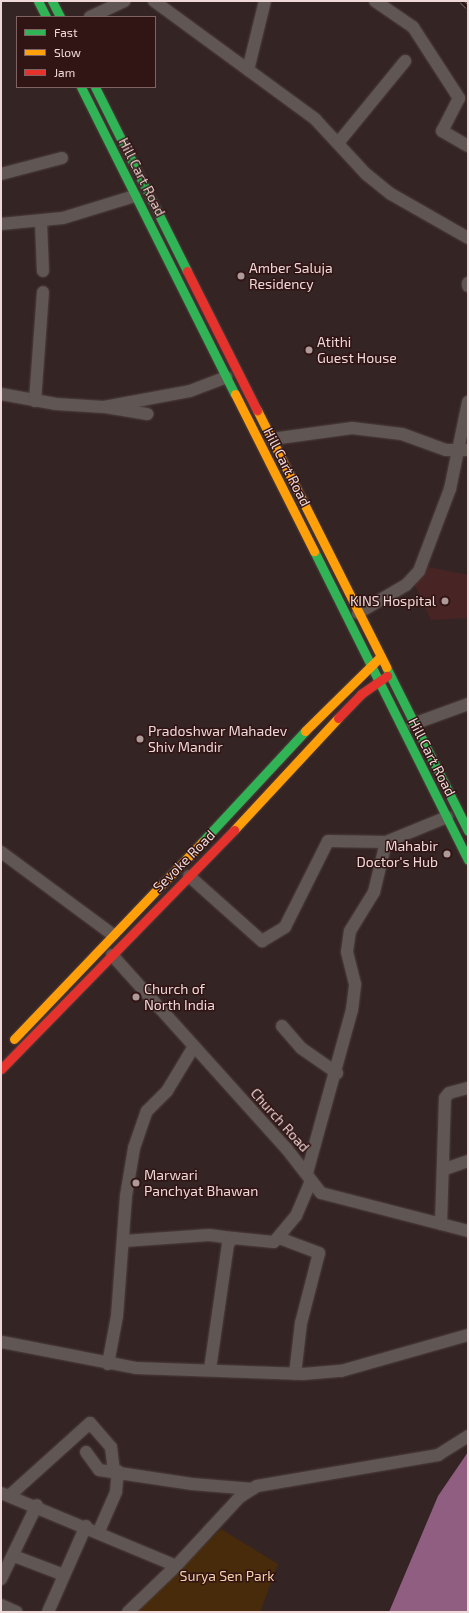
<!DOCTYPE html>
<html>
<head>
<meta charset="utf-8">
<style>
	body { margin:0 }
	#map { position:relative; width:469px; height:1613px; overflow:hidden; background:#352424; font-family:"Exo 2",sans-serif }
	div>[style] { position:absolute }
	.built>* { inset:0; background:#482524 }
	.green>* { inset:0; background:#472b0a }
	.water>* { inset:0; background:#8f5e80 }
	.roads { filter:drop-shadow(0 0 1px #4d3f3f) drop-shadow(0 0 1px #4d3f3f) }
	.street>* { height:12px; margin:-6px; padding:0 6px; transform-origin:6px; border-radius:6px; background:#605653 }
	.fast>* { height:9px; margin:-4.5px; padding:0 4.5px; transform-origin:4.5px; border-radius:4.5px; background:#30b455 }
	.slow>* { height:9px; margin:-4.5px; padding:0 4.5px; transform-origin:4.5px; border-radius:4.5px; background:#ff9f0a }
	.jam>* { height:9px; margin:-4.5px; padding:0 4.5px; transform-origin:4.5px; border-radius:4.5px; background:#e5322d }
	.rail>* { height:4.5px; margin-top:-2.25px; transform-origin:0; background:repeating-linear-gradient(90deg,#311414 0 9px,#6b605e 0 18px); box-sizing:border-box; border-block:1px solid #6b605e }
	.dots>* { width:11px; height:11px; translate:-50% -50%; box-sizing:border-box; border:2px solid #311414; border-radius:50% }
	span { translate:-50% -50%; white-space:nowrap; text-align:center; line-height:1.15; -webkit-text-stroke:3px #311414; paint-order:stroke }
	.street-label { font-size:14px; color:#efd9d8 }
	.poi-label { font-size:14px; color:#efd9d8 }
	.left { translate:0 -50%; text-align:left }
	.right { translate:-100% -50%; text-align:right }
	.park-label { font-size:14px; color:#f8d0a9 }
	.frame { position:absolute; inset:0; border:2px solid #efd9d8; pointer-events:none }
	.legend { position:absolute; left:16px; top:16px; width:140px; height:72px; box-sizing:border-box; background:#311414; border:1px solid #7d6362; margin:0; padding:5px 7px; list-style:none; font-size:12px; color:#efd9d8 }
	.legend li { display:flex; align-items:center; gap:8px; height:20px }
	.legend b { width:20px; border:1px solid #7d6362 }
</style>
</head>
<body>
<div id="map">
	<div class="built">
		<div style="clip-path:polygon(428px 567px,468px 575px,468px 618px,431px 620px,415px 585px)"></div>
	</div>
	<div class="green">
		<div style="clip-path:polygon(221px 1529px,278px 1564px,260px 1612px,134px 1612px)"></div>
	</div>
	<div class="water">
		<div style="clip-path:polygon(468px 1452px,468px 1612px,389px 1612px,438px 1496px)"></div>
	</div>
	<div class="roads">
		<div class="street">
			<div style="left:154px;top:1px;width:200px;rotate:36.2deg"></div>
			<div style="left:315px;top:119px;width:75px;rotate:47.2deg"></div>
			<div style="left:366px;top:174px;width:32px;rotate:39deg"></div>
			<div style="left:391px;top:194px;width:89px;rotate:29.7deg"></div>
			<div style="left:375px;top:1px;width:46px;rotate:34.4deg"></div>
			<div style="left:413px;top:27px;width:85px;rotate:57.1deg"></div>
			<div style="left:459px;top:98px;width:37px;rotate:117deg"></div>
			<div style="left:442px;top:131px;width:30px;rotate:30deg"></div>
			<div style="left:90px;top:17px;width:38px;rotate:-25deg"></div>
			<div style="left:248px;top:70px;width:71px;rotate:-76.2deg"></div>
			<div style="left:338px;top:143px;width:106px;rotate:-50.7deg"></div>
			<div style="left:1px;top:174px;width:63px;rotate:-14.7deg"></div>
			<div style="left:41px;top:222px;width:49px;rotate:87.7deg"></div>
			<div style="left:1px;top:224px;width:62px;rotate:-5.5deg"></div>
			<div style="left:63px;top:218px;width:75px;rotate:-17deg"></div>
			<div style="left:468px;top:283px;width:3px;rotate:90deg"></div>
			<div style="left:1px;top:394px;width:56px;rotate:10.3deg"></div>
			<div style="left:56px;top:404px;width:48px;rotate:3.6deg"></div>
			<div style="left:104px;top:407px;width:87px;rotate:-10.5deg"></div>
			<div style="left:190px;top:391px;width:39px;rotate:-21deg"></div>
			<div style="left:35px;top:401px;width:109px;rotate:-85.8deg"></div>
			<div style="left:105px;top:407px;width:43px;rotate:9.5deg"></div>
			<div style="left:272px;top:439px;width:81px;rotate:-7.8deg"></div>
			<div style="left:352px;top:428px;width:50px;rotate:6.8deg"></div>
			<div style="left:402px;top:434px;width:47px;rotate:20deg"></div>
			<div style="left:446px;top:450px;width:22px"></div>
			<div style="left:358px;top:613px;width:56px;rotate:-30.3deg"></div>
			<div style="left:406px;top:585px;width:19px;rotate:-47deg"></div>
			<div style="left:419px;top:571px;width:88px;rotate:-69.3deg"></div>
			<div style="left:450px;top:489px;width:89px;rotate:-78.3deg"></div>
			<div style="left:413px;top:724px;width:59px;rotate:-20deg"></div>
			<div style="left:1px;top:852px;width:139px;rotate:36.5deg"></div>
			<div style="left:189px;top:876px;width:98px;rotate:41.7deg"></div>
			<div style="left:262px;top:941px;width:27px;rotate:-31deg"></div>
			<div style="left:285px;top:927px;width:96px;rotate:-63.4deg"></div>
			<div style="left:328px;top:841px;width:58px;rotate:1deg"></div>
			<div style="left:386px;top:842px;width:66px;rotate:-22.3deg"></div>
			<div style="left:112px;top:955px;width:260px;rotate:48deg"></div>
			<div style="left:286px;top:1148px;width:57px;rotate:52.1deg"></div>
			<div style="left:321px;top:1193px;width:152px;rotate:14.5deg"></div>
			<div style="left:282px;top:1026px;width:29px;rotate:49deg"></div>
			<div style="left:301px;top:1048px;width:44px;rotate:34.8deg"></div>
			<div style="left:445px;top:1169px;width:24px;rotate:-19deg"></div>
			<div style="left:307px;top:1173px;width:169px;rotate:-74.6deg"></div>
			<div style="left:352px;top:1010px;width:26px;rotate:-83deg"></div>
			<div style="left:355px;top:984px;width:33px;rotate:-104deg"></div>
			<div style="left:347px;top:952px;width:21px;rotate:-82deg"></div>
			<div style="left:350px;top:931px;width:46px;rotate:-58.4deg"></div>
			<div style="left:374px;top:892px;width:51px;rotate:-76.5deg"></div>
			<div style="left:441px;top:1224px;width:126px;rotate:-88.2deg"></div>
			<div style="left:445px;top:1098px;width:6px;rotate:-51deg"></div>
			<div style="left:449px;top:1093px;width:20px;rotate:-15deg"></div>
			<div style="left:279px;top:1238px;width:43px;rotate:20.6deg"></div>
			<div style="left:319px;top:1253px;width:72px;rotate:104.4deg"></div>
			<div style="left:301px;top:1323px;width:51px;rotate:96.7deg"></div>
			<div style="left:124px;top:1241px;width:85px;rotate:-4deg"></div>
			<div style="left:209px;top:1235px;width:24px;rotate:7deg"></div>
			<div style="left:2px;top:1342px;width:136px;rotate:11deg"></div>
			<div style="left:136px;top:1368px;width:167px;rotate:2.1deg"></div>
			<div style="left:303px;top:1374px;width:38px;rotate:-5deg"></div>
			<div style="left:341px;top:1371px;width:132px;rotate:-15.8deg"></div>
			<div style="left:108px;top:1364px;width:49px;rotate:-79.4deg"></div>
			<div style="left:117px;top:1316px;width:120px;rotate:-85.7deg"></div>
			<div style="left:126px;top:1196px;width:49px;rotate:-80.5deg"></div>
			<div style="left:134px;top:1148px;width:39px;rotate:-71deg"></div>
			<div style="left:147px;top:1111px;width:28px;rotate:-45deg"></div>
			<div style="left:167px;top:1091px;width:50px;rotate:-58.8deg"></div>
			<div style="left:210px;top:1369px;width:126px;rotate:-81.8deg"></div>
			<div style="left:228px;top:1244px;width:8px;rotate:-50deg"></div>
			<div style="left:233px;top:1238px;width:41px;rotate:5.6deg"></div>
			<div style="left:274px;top:1242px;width:34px;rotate:-50deg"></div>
			<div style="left:296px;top:1216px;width:38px;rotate:-67deg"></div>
			<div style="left:86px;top:1452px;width:22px;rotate:54deg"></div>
			<div style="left:99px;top:1470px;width:94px;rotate:8.6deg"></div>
			<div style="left:192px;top:1484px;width:61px;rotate:4.7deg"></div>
			<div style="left:1px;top:1493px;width:190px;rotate:22.6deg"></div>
			<div style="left:176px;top:1566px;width:94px;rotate:-47.2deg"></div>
			<div style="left:240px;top:1497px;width:20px;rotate:-33deg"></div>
			<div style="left:257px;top:1486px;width:184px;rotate:-9.7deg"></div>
			<div style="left:438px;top:1455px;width:36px;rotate:-32deg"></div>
			<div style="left:9px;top:1496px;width:109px;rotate:-42deg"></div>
			<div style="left:90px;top:1423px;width:32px;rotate:49deg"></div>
			<div style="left:111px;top:1447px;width:24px;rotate:83deg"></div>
			<div style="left:99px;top:1531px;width:43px;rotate:-66.4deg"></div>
			<div style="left:116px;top:1492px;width:21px;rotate:-85deg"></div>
			<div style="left:14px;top:1556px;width:53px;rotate:20.8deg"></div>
			<div style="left:1px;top:1579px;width:82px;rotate:-64.1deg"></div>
			<div style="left:1px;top:1605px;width:17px;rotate:24deg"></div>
			<div style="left:48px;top:1612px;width:94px;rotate:-66.2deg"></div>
			<div style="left:128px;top:1612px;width:66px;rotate:-43.8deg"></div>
		</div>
		<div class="fast">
			<div style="left:38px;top:1px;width:18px;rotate:63deg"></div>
			<div style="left:52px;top:1px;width:18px;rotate:63deg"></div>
			<div style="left:81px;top:87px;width:343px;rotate:63.4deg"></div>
			<div style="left:95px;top:87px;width:206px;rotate:63.4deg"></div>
			<div style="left:314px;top:551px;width:345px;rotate:63.5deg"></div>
			<div style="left:386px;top:667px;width:183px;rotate:63.4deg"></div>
			<div style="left:202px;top:842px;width:151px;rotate:-47.1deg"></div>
		</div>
		<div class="slow">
			<div style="left:235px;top:394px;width:176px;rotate:63.3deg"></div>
			<div style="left:257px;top:410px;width:288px;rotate:63.3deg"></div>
			<div style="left:305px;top:731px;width:103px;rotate:-44.6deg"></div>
			<div style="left:234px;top:830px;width:153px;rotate:-47.1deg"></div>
			<div style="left:14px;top:1039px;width:272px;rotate:-46.3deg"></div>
		</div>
		<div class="jam">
			<div style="left:187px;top:271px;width:156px;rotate:63.3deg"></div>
			<div style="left:338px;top:718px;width:33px;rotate:-46deg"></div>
			<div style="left:361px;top:694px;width:32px;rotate:-35deg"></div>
			<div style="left:1px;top:1069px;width:334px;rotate:-45.7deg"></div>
		</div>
	</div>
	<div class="rail">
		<div style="left:462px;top:1px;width:8px;rotate:45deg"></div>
	</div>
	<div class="dots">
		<div style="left:241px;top:276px;background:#ae9a99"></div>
		<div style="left:309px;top:350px;background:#ae9a99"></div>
		<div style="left:445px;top:601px;background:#ae9a99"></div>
		<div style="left:140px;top:739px;background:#ae9a99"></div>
		<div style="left:447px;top:854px;background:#ae9a99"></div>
		<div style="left:136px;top:997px;background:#ae9a99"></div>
		<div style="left:136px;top:1183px;background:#ae9a99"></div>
	</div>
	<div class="street-label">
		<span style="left:142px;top:177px;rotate:63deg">Hill Cart Road</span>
		<span style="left:287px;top:467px;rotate:63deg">Hill Cart Road</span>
		<span style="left:432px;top:757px;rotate:63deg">Hill Cart Road</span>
		<span style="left:184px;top:861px;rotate:-45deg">Sevoke Road</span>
		<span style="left:280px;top:1120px;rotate:48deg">Church Road</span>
	</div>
	<div class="poi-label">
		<span class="left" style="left:249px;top:276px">Amber Saluja<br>Residency</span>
		<span class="left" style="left:317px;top:350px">Atithi<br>Guest House</span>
		<span class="right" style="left:436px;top:601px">KINS Hospital</span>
		<span class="left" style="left:148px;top:739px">Pradoshwar Mahadev<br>Shiv Mandir</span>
		<span class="right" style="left:438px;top:854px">Mahabir<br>Doctor's Hub</span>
		<span class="left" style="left:144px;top:997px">Church of<br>North India</span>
		<span class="left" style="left:144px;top:1183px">Marwari<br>Panchyat Bhawan</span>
	</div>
	<div class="park-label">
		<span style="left:227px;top:1576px">Surya Sen Park</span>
	</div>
	<div class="frame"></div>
	<ul class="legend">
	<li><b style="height:5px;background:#30b455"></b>Fast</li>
	<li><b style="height:5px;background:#ff9f0a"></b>Slow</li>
	<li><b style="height:5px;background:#e5322d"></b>Jam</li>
	</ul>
</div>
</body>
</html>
